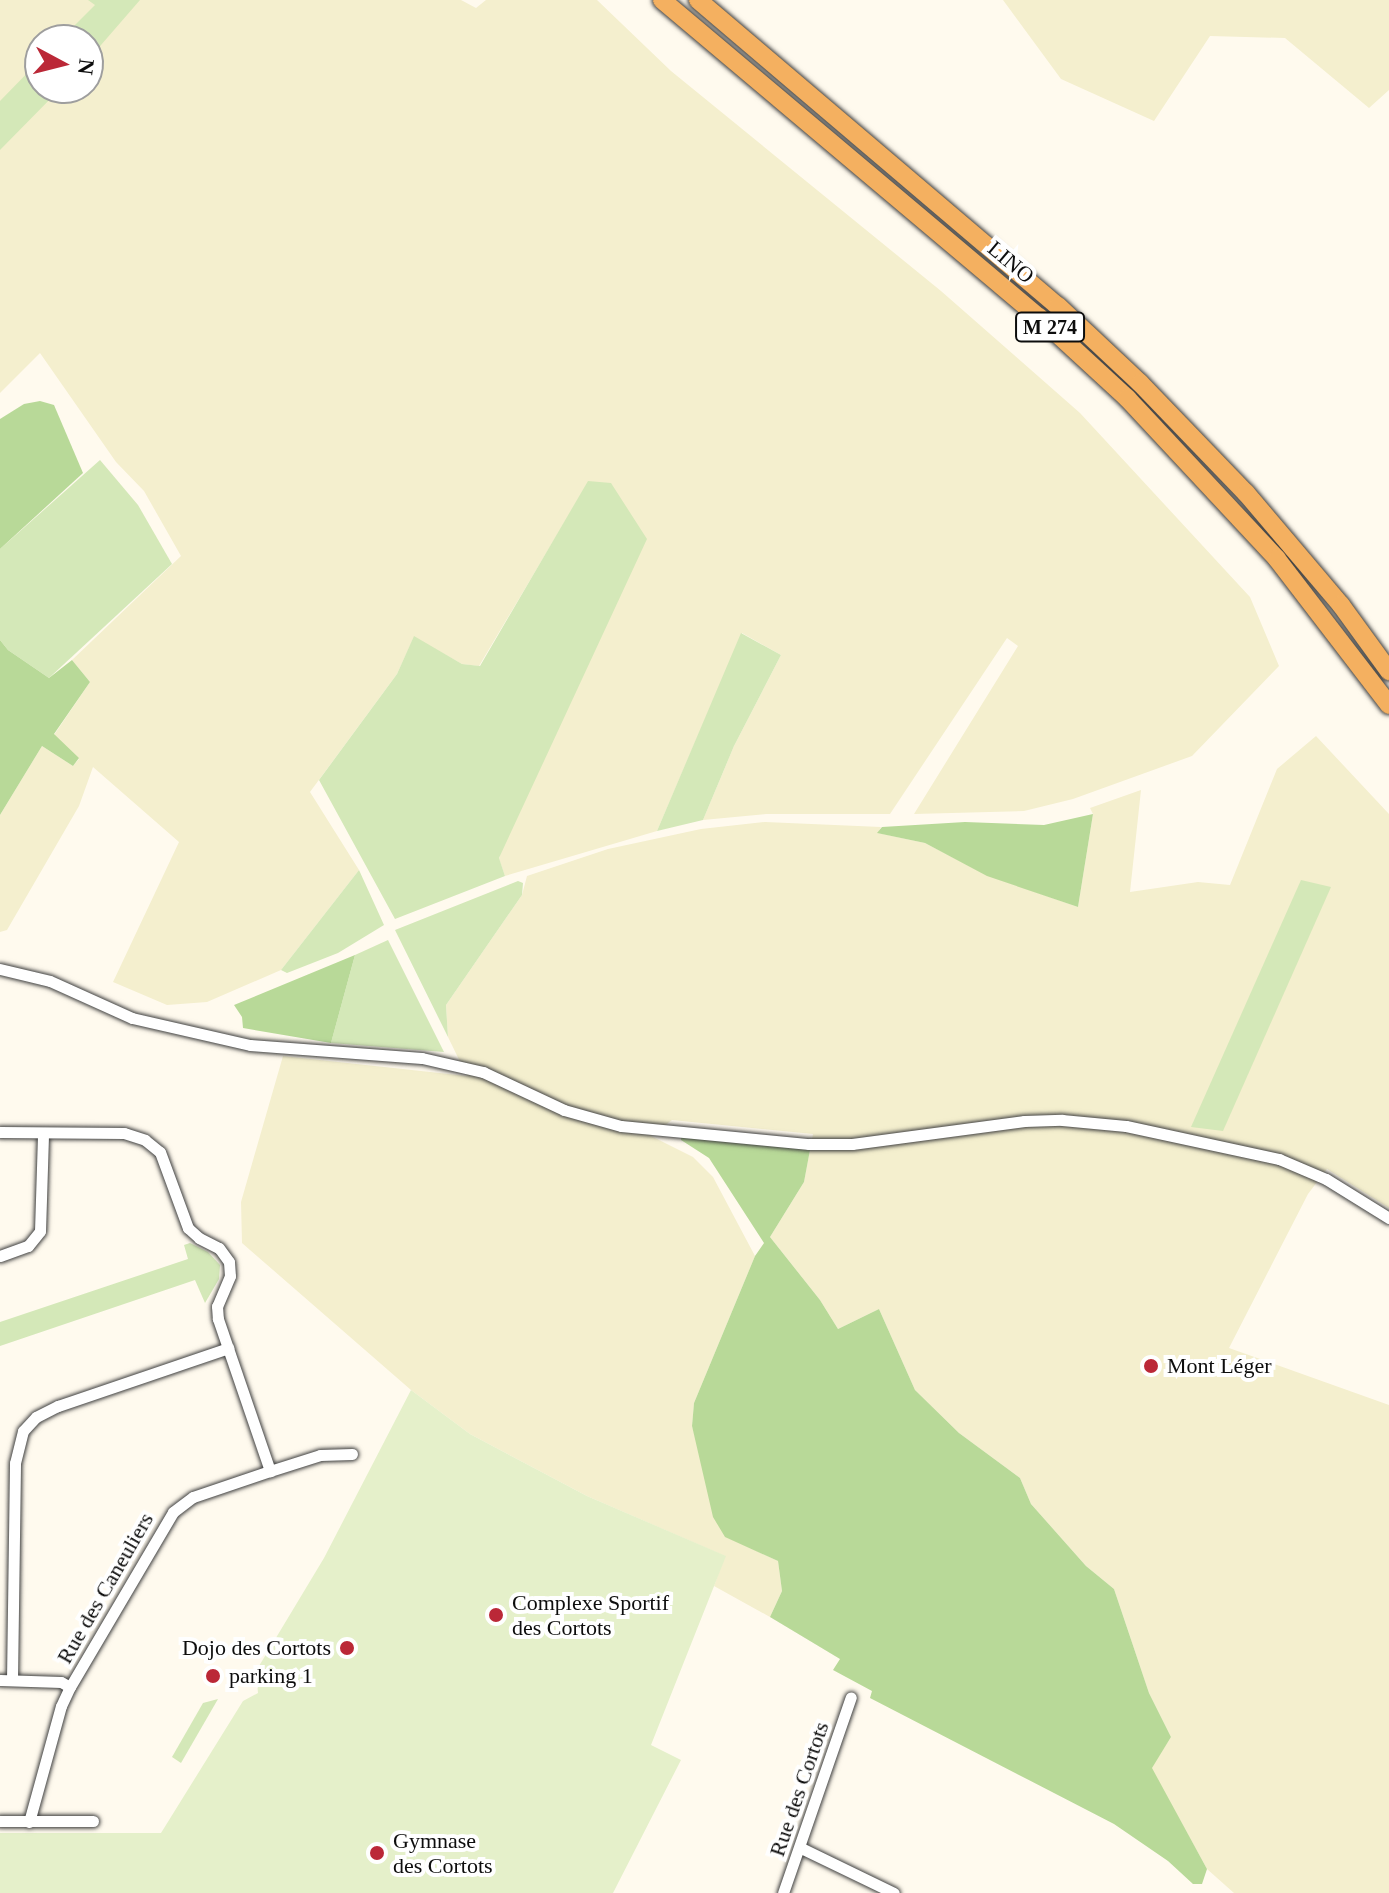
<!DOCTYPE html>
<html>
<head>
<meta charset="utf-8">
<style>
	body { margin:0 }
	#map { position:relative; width:1389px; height:1893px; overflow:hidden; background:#fffaee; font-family:Georgia,serif }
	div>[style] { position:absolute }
	.farmland>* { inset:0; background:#f4efce }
	.green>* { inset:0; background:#d4e8b8 }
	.forest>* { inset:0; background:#b8d998 }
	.pitch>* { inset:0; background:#e5f0ca }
	.roads { filter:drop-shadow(0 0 2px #404040) drop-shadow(0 0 2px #404040) }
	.minor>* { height:11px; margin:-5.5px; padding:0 5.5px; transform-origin:5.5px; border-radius:5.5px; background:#fff }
	.trunk>* { height:18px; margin:-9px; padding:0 9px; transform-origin:9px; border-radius:9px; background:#f4b060 }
	.dots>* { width:22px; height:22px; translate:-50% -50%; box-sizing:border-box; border:4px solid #fff; border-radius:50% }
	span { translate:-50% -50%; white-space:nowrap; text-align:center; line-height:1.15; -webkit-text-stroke:8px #fff; paint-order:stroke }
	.shield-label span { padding:2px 6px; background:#fff; border:2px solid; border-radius:6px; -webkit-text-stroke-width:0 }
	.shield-label { font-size:20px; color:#0d0d0d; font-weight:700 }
	.street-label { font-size:22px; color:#0d0d0d }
	.poi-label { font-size:22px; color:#0d0d0d }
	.left { translate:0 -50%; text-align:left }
	.right { translate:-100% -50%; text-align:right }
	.north { position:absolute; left:24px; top:24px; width:80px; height:80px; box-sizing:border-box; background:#fff; border:2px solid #9e9e9e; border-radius:50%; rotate:97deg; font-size:22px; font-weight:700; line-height:32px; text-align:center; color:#0d0d0d }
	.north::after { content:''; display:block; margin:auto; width:28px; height:36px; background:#bb2837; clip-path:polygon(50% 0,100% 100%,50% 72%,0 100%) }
</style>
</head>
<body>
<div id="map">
	<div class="farmland">
		<div style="clip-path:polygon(evenodd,0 0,461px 0,476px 8px,486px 0,597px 0,671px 71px,941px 291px,1080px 413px,1250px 597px,1279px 666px,1192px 756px,1073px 799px,1024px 811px,914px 814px,1018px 646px,1007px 638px,890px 814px,766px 814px,703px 820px,734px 746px,781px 655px,742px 633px,657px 831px,505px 876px,499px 859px,589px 481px,479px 666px,462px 664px,414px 637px,397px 674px,310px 792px,359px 870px,281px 970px,207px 1002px,167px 1005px,113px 982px,179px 842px,93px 767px,79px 806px,7px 930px,0 932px,0 815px,42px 746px,73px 766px,79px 759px,54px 735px,90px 682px,72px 660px,181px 556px,144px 491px,116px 462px,40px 353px,0 393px,0 0,40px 40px,88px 40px,88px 88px,40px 88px,40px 40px)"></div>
		<div style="clip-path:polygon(1003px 0,1389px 0,1389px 90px,1369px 108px,1285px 38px,1210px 36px,1154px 121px,1061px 79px)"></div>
		<div style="clip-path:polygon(1316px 736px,1389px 814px,1389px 1208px,1327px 1169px,1308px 1194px,1229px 1348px,1389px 1405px,1389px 1893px,1234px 1893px,1207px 1869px,1151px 1768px,1171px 1737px,1149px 1693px,1114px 1589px,1086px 1566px,1031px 1504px,1020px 1478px,959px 1433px,915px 1390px,879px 1309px,838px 1329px,820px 1300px,770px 1237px,804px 1182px,813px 1134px,672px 1120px,651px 1136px,693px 1157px,713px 1177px,755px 1256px,694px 1403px,692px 1426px,725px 1536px,778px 1561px,782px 1591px,770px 1617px,714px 1586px,725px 1556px,587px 1496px,470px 1434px,411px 1390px,242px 1243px,241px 1202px,283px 1056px,467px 1076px,448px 1037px,446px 1005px,522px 895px,527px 876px,608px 849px,701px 829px,765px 822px,881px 827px,878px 833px,925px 843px,987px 875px,1078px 907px,1093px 814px,1090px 808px,1141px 790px,1130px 892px,1198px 882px,1230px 885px,1277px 769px)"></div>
	</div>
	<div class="green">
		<div style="clip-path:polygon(88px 0,140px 0,88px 60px,88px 40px,60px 40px,95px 5px)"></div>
		<div style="clip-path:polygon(40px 60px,40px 88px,61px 88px,0 150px,0 101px)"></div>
		<div style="clip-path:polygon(100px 460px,138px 505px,172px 564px,49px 678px,8px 650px,0 640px,0 549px)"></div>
		<div style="clip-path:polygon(588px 481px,611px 483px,647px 539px,499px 858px,505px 876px,395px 919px,319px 780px,397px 674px,414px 636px,462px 664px,480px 666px)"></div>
		<div style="clip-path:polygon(741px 633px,781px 655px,734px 746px,703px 820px,657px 831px)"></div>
		<div style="clip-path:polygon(359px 870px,384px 925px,338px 953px,287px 973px,281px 970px)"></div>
		<div style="clip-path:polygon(1301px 880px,1331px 887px,1223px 1131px,1191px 1127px)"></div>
		<div style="clip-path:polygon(518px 881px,523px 883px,522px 895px,446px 1005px,448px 1037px,395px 930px)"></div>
		<div style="clip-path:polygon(388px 940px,444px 1052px,331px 1043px,355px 955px)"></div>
		<div style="clip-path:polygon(190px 1243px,208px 1252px,220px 1265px,219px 1279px,205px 1303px,195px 1280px,0 1346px,0 1322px,188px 1259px,184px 1245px)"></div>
		<div style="clip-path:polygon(218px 1699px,181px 1763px,172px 1757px,203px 1703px)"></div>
	</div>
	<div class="forest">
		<div style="clip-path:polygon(40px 401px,54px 405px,83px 473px,0 549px,0 419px,24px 404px)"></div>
		<div style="clip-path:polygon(0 640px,8px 650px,49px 678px,72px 660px,90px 682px,54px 734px,79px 758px,73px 766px,42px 746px,0 815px)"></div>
		<div style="clip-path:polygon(1093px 814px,1078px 907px,987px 876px,925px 843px,877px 833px,882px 827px,965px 822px,1044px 825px)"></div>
		<div style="clip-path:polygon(355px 955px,331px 1043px,243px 1028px,242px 1017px,234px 1005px)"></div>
		<div style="clip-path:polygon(681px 1136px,810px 1150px,804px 1182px,770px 1237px,820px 1300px,838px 1329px,879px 1309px,915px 1390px,959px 1433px,1020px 1478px,1031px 1504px,1086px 1566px,1114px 1589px,1149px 1693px,1171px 1737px,1152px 1768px,1207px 1869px,1202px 1884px,1193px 1884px,1168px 1861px,1114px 1824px,870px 1698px,872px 1691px,833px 1670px,840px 1659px,770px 1617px,782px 1591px,778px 1561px,725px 1537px,713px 1517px,692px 1426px,694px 1403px,755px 1256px,764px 1243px,709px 1158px,681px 1140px)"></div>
	</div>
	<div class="pitch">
		<div style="clip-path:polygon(411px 1390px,470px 1434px,587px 1496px,726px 1556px,651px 1745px,681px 1760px,613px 1893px,0 1893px,0 1833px,161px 1833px,243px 1701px,258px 1693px,256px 1671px,324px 1558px)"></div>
	</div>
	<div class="roads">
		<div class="minor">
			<div style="left:0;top:969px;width:51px;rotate:13.5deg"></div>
			<div style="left:50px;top:981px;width:90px;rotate:24.3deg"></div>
			<div style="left:132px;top:1018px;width:121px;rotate:12.9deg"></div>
			<div style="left:250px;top:1045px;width:172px;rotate:4.3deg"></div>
			<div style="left:422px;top:1058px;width:63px;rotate:12.9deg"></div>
			<div style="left:483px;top:1072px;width:89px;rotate:25.1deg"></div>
			<div style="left:564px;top:1110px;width:59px;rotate:15.7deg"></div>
			<div style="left:621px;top:1126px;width:189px;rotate:5.5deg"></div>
			<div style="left:809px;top:1144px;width:43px"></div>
			<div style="left:852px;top:1144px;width:174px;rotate:-7.6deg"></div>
			<div style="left:1024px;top:1121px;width:38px;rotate:-2deg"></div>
			<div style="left:1062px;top:1120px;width:64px;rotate:5.4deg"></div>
			<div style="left:1126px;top:1126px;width:157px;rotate:12.2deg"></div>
			<div style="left:1279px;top:1159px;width:51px;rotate:23.1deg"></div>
			<div style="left:1326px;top:1179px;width:74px;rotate:31.8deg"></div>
			<div style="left:0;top:1132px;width:124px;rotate:0.5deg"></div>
			<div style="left:124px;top:1133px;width:22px;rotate:18deg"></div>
			<div style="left:145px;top:1140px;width:19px;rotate:39deg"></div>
			<div style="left:160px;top:1152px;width:81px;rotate:69.8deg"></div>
			<div style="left:188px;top:1228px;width:15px;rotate:42deg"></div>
			<div style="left:199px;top:1238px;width:22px;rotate:27deg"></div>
			<div style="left:219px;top:1248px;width:17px;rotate:54deg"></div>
			<div style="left:229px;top:1262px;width:14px;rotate:86deg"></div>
			<div style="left:230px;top:1276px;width:33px;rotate:113deg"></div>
			<div style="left:217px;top:1306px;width:13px;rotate:86deg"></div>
			<div style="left:218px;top:1319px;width:161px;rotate:71.1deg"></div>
			<div style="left:0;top:1256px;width:30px;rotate:-20deg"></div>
			<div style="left:28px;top:1246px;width:19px;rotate:-51deg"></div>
			<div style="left:40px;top:1231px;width:98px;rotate:-88.2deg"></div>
			<div style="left:0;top:1680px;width:61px;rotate:1.9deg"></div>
			<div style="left:61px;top:1682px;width:10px;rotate:29deg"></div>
			<div style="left:12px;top:1680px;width:217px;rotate:-89.2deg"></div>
			<div style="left:15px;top:1463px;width:33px;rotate:-76deg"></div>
			<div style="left:23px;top:1431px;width:19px;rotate:-47deg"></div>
			<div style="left:36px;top:1417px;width:25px;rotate:-27deg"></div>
			<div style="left:58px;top:1406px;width:180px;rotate:-18.8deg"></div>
			<div style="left:0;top:1821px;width:93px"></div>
			<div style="left:29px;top:1822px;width:120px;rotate:-74.6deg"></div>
			<div style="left:61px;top:1706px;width:21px;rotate:-65deg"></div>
			<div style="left:70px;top:1687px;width:203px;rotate:-59.5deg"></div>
			<div style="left:173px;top:1512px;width:25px;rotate:-37deg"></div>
			<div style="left:193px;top:1497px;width:81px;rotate:-18.7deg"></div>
			<div style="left:270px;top:1471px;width:52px;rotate:-17.7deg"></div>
			<div style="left:320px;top:1455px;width:32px;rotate:-2deg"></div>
			<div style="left:801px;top:1848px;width:103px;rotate:25.8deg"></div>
			<div style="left:783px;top:1893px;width:207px;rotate:-70.9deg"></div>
		</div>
		<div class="trunk">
			<div style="left:662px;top:0;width:493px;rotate:40.1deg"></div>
			<div style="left:1039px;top:317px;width:120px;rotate:42.6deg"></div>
			<div style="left:1127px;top:398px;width:220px;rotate:47deg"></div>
			<div style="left:1277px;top:559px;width:184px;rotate:52.5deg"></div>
			<div style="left:698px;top:0;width:472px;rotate:40.4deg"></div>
			<div style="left:1058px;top:306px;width:112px;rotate:43.2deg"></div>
			<div style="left:1140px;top:383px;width:153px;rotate:46.1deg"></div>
			<div style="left:1246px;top:493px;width:147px;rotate:49.7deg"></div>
			<div style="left:1341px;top:605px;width:82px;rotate:54deg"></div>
		</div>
	</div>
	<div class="dots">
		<div style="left:1151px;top:1366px;background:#bb2837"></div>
		<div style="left:496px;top:1615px;background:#bb2837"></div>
		<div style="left:347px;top:1648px;background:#bb2837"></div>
		<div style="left:213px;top:1676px;background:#bb2837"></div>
		<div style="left:377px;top:1853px;background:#bb2837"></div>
	</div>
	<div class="shield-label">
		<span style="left:1050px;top:327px">M 274</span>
	</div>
	<div class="street-label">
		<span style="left:1011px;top:262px;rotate:40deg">LINO</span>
		<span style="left:105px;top:1588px;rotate:-60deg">Rue des Caneuliers</span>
		<span style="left:799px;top:1789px;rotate:-71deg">Rue des Cortots</span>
	</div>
	<div class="poi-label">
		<span class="left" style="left:1167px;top:1366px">Mont Léger</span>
		<span class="left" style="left:512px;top:1615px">Complexe Sportif<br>des Cortots</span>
		<span class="right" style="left:331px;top:1648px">Dojo des Cortots</span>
		<span class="left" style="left:229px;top:1676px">parking 1</span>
		<span class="left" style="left:393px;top:1853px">Gymnase<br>des Cortots</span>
	</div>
	<div class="north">N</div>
</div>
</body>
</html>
